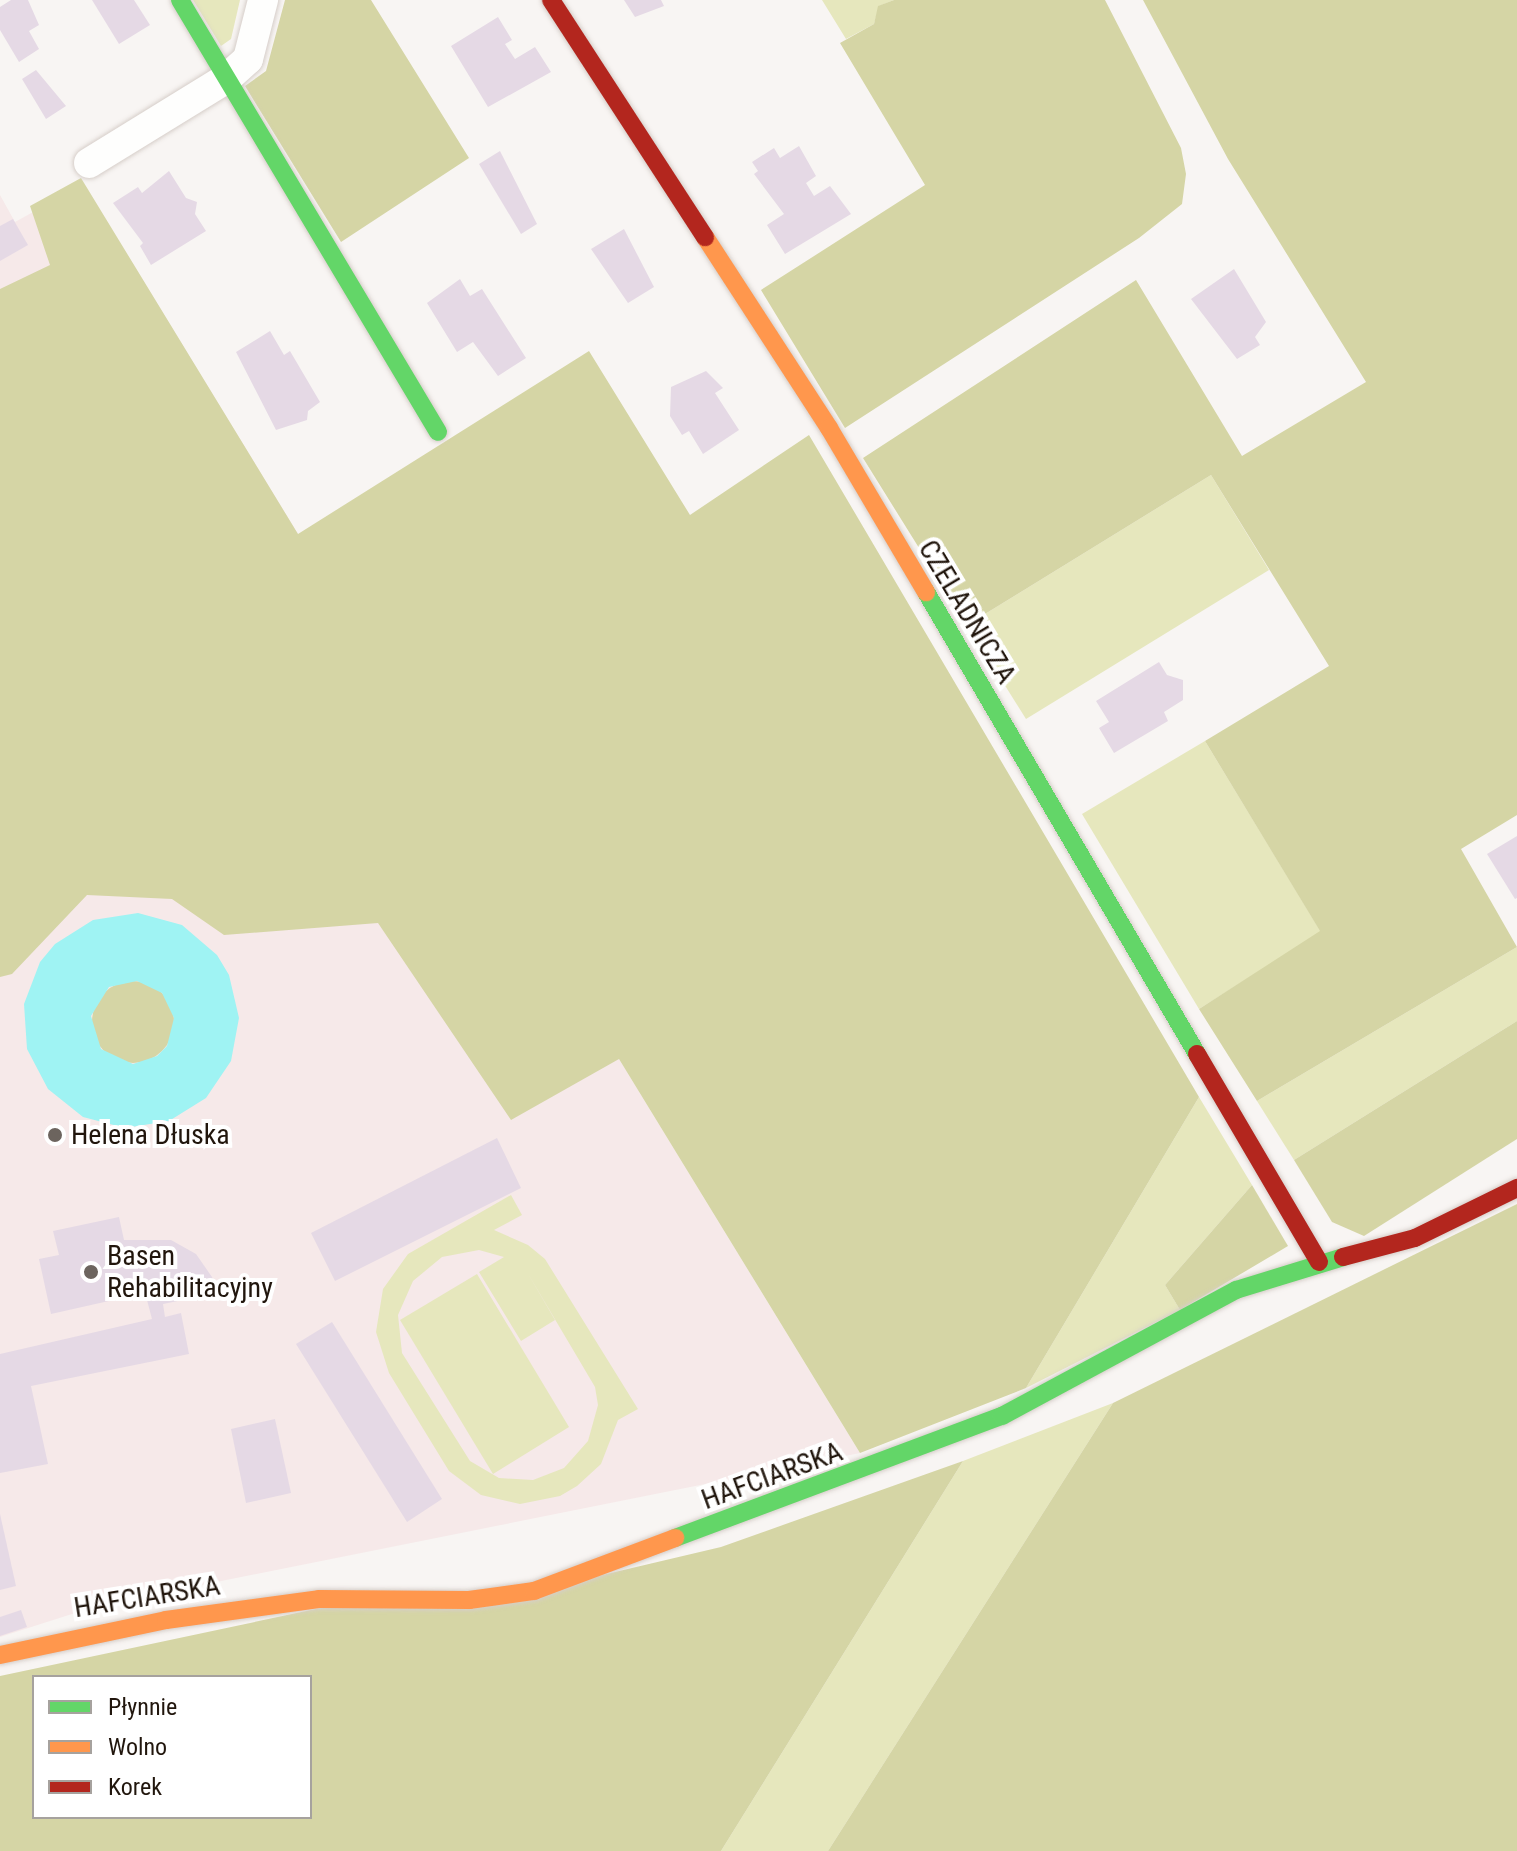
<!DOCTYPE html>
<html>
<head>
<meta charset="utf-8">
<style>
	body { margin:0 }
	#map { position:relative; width:1517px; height:1851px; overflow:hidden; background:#f8f5f3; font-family:"Roboto Condensed",sans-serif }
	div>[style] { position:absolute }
	.education>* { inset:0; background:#f6e9e9 }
	.green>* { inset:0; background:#e6e7bd }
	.forest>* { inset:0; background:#d5d5a5 }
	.round { border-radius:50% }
	.water>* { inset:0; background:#9ff3f3 }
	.building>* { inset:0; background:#e5d9e5 }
	.roads { filter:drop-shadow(0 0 2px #d6cec9) drop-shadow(0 0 2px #d6cec9) }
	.street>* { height:30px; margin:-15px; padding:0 15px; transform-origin:15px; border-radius:15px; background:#fefefd }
	.fast>* { height:18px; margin:-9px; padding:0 9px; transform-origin:9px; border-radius:9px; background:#63d668 }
	.slow>* { height:18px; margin:-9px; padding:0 9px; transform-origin:9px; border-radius:9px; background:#ff974d }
	.jam>* { height:18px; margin:-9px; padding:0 9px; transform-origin:9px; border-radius:9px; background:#b3261e }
	.dots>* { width:22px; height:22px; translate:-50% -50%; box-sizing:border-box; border:4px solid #fff; border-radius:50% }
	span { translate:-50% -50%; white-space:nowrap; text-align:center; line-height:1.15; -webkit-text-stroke:8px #fff; paint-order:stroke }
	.street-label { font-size:28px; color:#21160d }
	.poi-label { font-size:28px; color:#21160d }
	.left { translate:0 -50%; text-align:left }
	.legend { position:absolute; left:32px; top:1675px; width:280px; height:144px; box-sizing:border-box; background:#fff; border:2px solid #a6a29e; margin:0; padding:10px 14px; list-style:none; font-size:24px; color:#21160d }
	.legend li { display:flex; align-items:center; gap:16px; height:40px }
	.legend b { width:40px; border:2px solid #a6a29e }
</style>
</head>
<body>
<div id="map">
	<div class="education">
		<div style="clip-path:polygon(84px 184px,860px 1453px,97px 1606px,0 1637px,0 195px,15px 222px)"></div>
	</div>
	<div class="green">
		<div style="clip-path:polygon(193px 0,240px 0,231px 39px,221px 46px)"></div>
		<div style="clip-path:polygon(822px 0,894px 0,879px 6px,874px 24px,846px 39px)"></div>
		<div style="clip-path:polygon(1211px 475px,1269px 570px,1026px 719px,967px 625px)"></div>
		<div style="clip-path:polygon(1205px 741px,1321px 932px,1199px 1009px,1082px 814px)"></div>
		<div style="clip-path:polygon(1517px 947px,1517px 1021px,1294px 1160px,1257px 1101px)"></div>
		<div style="clip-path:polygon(1199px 1097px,1252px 1185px,1165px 1285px,1180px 1310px,1026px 1388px)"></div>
		<div style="clip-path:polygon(evenodd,511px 1195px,522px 1215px,494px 1230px,528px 1245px,545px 1259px,638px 1409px,618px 1420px,601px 1464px,577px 1486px,560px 1496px,520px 1504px,481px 1495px,449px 1471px,389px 1373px,376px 1332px,383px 1289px,408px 1254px,511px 1195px,479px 1250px,504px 1257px,479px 1272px,521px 1341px,555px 1320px,527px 1272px,595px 1387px,598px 1405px,588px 1441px,564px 1468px,533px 1480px,499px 1478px,470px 1461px,402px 1353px,398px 1315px,413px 1281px,442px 1257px,479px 1250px)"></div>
		<div style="clip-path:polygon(477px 1274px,569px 1427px,493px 1474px,400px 1320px)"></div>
		<div style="clip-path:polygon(1113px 1403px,828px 1851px,721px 1851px,963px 1461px)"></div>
	</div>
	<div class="forest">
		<div style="clip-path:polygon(285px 0,371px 0,469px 158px,341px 242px,245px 86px,266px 71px)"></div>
		<div style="clip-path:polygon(894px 0,1105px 0,1181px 148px,1186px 174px,1182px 204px,1139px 238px,845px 428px,761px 290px,925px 185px,840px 43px,874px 24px,878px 6px)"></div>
		<div style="clip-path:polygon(1143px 0,1517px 0,1517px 815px,1461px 849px,1517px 947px,1257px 1101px,1199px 1009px,1320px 931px,1205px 741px,1329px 666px,1211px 475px,967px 625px,863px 458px,1136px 280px,1242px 456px,1366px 382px,1228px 159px)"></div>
		<div style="clip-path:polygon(81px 178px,298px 534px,589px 351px,690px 515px,809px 435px,1199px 1097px,1026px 1388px,860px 1453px,619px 1059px,511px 1120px,378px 923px,224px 935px,172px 899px,87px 895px,12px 974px,0 977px,0 289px,50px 265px,30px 206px)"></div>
		<div class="round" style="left:92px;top:981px;width:82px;height:82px"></div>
		<div style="clip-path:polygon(1517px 1021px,1517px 1139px,1364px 1236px,1332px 1222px,1294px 1160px)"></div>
		<div style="clip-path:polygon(1252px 1185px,1288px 1246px,1180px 1310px,1165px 1285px)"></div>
		<div style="clip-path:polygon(1517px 1204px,1517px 1851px,828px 1851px,1113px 1403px)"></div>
		<div style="clip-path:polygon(evenodd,963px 1461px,721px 1851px,0 1851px,0 1676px,325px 1607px,526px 1593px,721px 1547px,963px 1461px,34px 1677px,310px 1677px,310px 1817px,34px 1817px,34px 1677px)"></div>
	</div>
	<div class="water">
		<div style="clip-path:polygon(evenodd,138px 913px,182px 925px,217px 955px,229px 975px,239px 1018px,231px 1061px,206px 1098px,169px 1121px,125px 1128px,83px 1117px,48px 1089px,27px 1049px,24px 1004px,40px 962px,55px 944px,93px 920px,138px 913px,137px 981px,162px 993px,174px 1018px,167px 1046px,157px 1056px,133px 1064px,101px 1049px,91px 1016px,109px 987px,137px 981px)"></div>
	</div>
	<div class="building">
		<div style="clip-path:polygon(11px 0,28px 0,39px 25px,29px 31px,39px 49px,19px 62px,0 30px,0 7px)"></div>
		<div style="clip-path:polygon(92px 0,134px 0,150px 25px,119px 44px)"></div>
		<div style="clip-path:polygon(624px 0,661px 0,664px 6px,635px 17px)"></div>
		<div style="clip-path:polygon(498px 17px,512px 40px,505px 44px,515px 59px,535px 47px,551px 72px,488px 107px,451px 46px)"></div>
		<div style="clip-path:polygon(36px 70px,66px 106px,46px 119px,22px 79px)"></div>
		<div style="clip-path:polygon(799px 146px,816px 176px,806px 183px,814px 196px,830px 186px,851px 214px,785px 254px,767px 225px,784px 214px,754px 174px,758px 171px,752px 162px,774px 148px,780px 158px)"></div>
		<div style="clip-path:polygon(500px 151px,537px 224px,521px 234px,479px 164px)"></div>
		<div style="clip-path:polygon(169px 171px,186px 198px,197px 202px,195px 214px,206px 231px,151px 265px,140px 246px,143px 243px,113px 203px,138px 187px,142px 193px)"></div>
		<div style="clip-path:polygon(13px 219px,28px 245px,0 261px,0 226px)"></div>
		<div style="clip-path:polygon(624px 229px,654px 287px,628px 303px,591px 249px)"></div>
		<div style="clip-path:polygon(1234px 269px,1266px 322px,1255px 337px,1260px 345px,1237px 359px,1191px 299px)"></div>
		<div style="clip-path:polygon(460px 279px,470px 296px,482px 289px,526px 358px,498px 376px,473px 342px,457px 352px,427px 303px)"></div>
		<div style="clip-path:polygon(270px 331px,284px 355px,290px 351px,320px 402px,308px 411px,307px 420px,276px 430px,236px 352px)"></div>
		<div style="clip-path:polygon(706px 371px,723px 388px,715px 393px,739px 430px,703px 454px,689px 431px,682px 435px,670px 416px,671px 387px)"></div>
		<div style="clip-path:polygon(1159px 662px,1167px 675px,1183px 680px,1183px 700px,1164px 712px,1168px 721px,1114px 753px,1099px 728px,1109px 722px,1096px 701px)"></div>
		<div style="clip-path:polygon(1517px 836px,1517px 898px,1515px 899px,1487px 854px)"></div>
		<div style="clip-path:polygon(497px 1138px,521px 1188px,335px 1281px,311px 1233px)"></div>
		<div style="clip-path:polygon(119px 1217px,124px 1240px,171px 1240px,196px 1254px,212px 1277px,217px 1293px,163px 1304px,165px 1317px,181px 1313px,189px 1354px,31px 1386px,48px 1464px,0 1473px,0 1354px,152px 1319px,143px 1285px,129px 1288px,131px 1296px,51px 1314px,39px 1259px,59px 1255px,53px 1231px)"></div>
		<div style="clip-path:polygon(332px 1322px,442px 1499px,407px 1522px,296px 1344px)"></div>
		<div style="clip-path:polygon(275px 1419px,291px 1493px,246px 1503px,231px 1429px)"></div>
		<div style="clip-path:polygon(0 1514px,16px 1586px,0 1590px)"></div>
		<div style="clip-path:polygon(21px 1610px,27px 1627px,0 1636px,0 1617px)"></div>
	</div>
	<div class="roads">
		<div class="street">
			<div style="left:89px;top:163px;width:162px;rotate:-31.6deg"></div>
			<div style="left:227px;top:78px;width:28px;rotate:-42deg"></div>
			<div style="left:248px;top:59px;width:61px;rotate:-75.7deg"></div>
		</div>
		<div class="fast">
			<div style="left:180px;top:0;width:503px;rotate:59.15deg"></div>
			<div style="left:926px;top:592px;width:536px;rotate:59.6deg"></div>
			<div style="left:675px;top:1538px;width:349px;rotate:-20.5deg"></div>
			<div style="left:1002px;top:1416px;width:266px;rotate:-28.3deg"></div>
			<div style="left:1236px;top:1290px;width:112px;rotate:-17.1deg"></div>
		</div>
		<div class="slow">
			<div style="left:705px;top:237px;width:228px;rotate:57deg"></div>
			<div style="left:829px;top:428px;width:191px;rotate:59.4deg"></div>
			<div style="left:0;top:1655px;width:170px;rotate:-11.9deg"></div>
			<div style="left:166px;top:1620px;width:154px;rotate:-7.8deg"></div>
			<div style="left:319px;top:1599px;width:150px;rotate:0.4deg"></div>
			<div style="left:469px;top:1600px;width:66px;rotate:-7.9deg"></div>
			<div style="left:534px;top:1591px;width:151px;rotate:-20.6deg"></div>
		</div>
		<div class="jam">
			<div style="left:551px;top:0;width:283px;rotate:57deg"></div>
			<div style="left:1197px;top:1054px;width:241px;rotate:59.6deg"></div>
			<div style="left:1343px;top:1257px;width:74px;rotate:-14.8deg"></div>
			<div style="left:1415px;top:1238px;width:114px;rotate:-26.1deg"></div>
		</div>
	</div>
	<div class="dots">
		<div style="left:55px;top:1135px;background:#6c645e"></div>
		<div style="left:91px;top:1272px;background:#6c645e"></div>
	</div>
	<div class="street-label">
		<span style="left:967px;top:612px;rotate:59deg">CZELADNICZA</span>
		<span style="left:772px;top:1476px;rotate:-20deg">HAFCIARSKA</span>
		<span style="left:147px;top:1597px;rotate:-9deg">HAFCIARSKA</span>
	</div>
	<div class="poi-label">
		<span class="left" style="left:71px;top:1135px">Helena Dłuska</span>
		<span class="left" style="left:107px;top:1272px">Basen<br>Rehabilitacyjny</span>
	</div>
	<ul class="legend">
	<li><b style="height:10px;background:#63d668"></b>Płynnie</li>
	<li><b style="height:10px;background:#ff974d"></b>Wolno</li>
	<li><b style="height:10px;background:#b3261e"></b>Korek</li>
	</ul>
</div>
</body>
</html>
